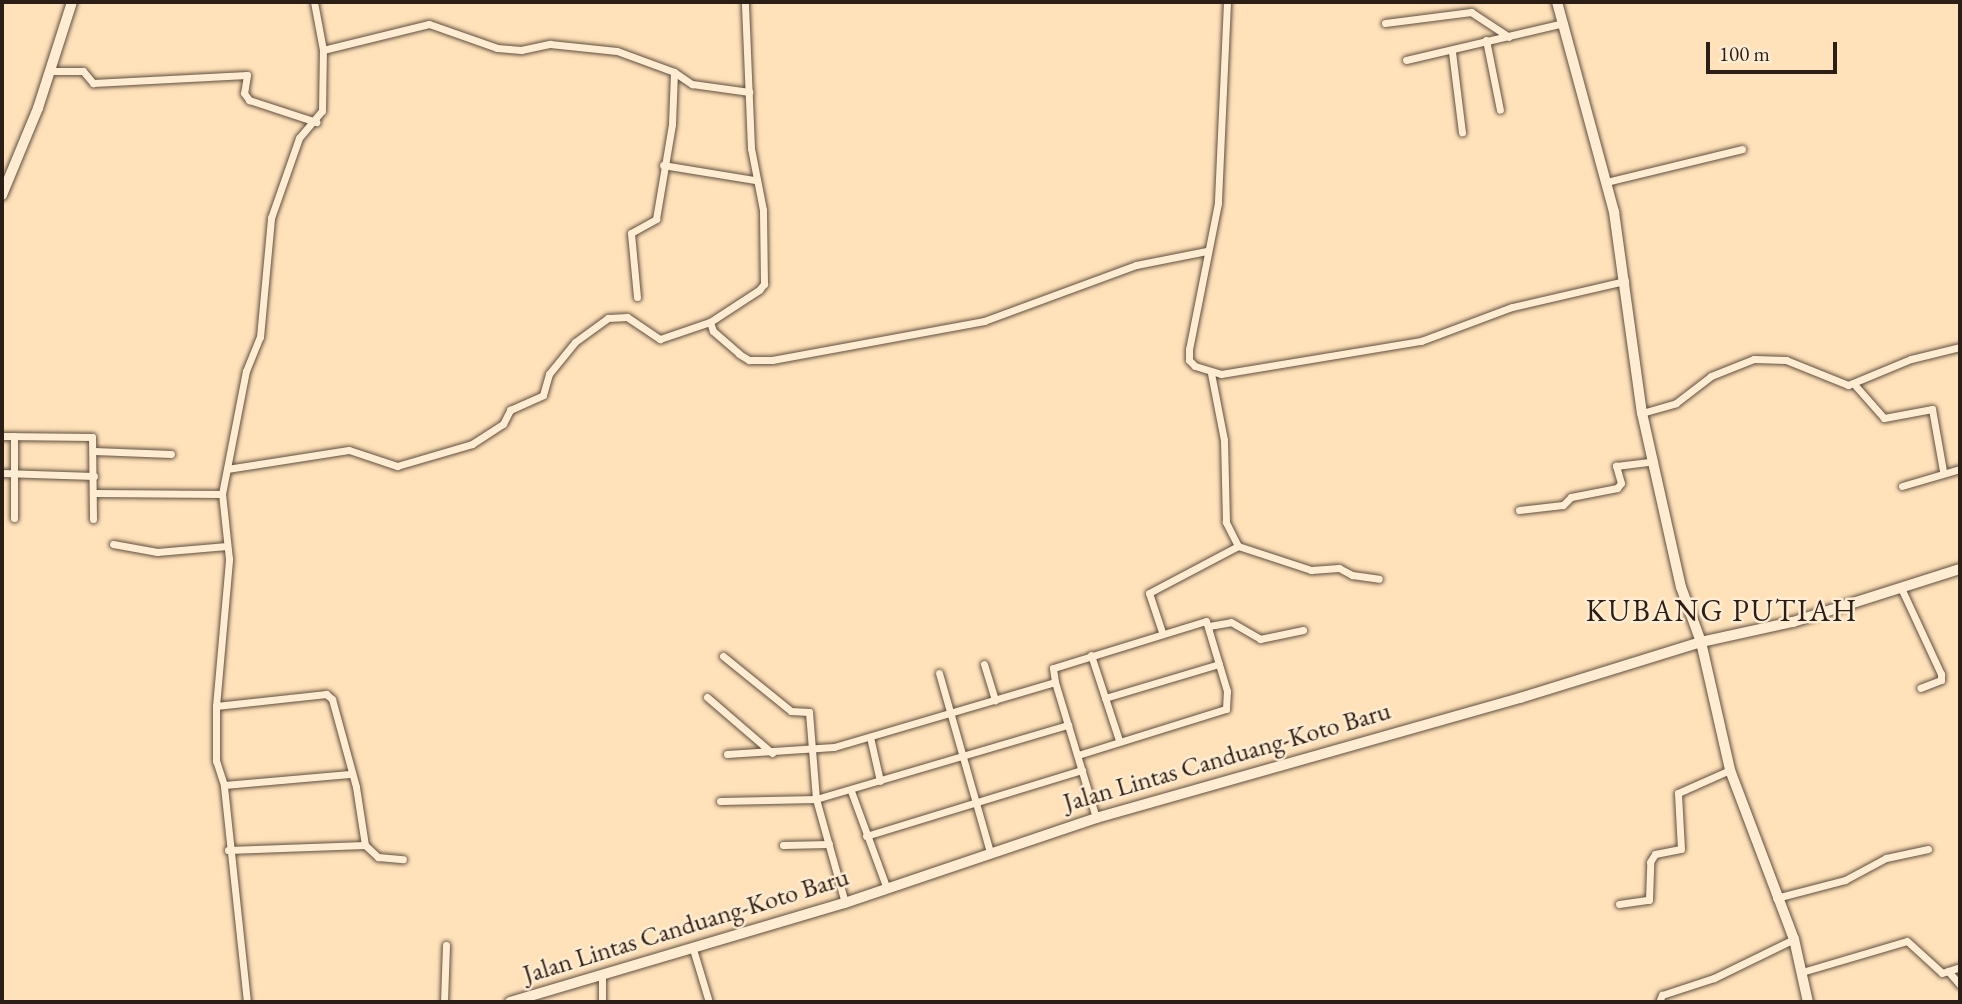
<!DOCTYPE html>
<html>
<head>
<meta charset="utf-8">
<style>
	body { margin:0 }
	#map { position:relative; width:1962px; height:1004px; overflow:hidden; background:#ffe2ba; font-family:"EB Garamond",serif }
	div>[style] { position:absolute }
	.roads { filter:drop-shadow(0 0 2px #604f3f) drop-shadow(0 0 2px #604f3f) }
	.street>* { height:7px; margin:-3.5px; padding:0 3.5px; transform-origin:3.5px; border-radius:3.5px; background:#ffecd2 }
	.secondary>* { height:10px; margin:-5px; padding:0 5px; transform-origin:5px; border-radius:5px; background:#ffecd2 }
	span { translate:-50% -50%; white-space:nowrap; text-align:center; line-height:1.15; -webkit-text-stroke:5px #ffecd2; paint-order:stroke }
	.street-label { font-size:26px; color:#2b1e16 }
	.quarter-label { font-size:30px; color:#2b1e16; letter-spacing:2px }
	.frame { position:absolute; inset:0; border:4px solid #2b1e16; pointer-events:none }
	.scale { position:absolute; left:1706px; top:42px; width:131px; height:32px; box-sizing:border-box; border:4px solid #2b1e16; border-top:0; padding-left:9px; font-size:21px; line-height:24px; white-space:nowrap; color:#2b1e16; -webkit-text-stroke:5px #ffecd2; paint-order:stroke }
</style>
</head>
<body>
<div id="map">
	<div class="roads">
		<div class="street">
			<div style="left:1227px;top:2px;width:201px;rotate:92.6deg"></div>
			<div style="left:1218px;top:203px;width:149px;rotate:101.2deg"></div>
			<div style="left:1189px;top:349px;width:11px;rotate:90deg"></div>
			<div style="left:1189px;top:360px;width:8px;rotate:45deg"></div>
			<div style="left:1195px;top:366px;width:27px;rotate:17deg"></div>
			<div style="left:1221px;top:374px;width:203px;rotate:-9.4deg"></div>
			<div style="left:1421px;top:341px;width:97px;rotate:-20.5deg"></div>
			<div style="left:1512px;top:307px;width:116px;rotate:-13deg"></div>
			<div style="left:1385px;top:23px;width:87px;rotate:-7.3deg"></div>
			<div style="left:1471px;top:12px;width:45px;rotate:33.3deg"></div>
			<div style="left:1486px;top:40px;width:71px;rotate:78.7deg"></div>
			<div style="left:323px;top:50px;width:109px;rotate:-13.8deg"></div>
			<div style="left:429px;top:24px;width:72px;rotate:19.4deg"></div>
			<div style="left:497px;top:48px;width:24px;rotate:5deg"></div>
			<div style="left:521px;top:50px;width:30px;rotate:-12deg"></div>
			<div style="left:550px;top:44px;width:67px;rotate:6deg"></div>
			<div style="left:617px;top:51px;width:61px;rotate:20.2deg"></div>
			<div style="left:674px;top:72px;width:22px;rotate:34deg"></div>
			<div style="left:692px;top:84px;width:58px;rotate:8deg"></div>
			<div style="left:1452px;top:52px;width:81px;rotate:82.9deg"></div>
			<div style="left:1406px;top:60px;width:162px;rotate:-13.2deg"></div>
			<div style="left:51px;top:71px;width:32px"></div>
			<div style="left:83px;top:71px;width:16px;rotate:50deg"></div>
			<div style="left:93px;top:83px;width:154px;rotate:-3deg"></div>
			<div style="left:247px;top:75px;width:18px;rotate:99deg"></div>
			<div style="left:244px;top:93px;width:9px;rotate:54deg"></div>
			<div style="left:249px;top:100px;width:71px;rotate:18.2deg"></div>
			<div style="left:663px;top:165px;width:93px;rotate:9.3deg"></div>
			<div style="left:1606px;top:182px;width:140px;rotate:-13.6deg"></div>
			<div style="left:637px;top:297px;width:64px;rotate:-95.4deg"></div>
			<div style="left:631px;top:233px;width:29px;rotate:-29deg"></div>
			<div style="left:656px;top:219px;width:96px;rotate:-80.4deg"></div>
			<div style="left:672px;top:124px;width:52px;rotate:-87.8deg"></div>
			<div style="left:710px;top:322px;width:9px;rotate:72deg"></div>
			<div style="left:713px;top:331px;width:35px;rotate:41deg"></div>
			<div style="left:739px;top:354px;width:12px;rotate:31deg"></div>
			<div style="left:749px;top:360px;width:23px"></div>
			<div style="left:772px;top:360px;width:216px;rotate:-10.4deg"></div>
			<div style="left:984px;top:321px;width:162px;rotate:-20.2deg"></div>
			<div style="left:1136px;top:265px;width:72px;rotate:-11.2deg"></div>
			<div style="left:1854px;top:384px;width:45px;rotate:48.6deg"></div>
			<div style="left:1884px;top:418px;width:49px;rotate:-10.6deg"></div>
			<div style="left:1932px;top:409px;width:63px;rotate:79.9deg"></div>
			<div style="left:1642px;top:413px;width:35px;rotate:-16deg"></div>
			<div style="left:1676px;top:403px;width:44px;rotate:-37.6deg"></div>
			<div style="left:1711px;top:376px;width:46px;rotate:-21.6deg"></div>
			<div style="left:1754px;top:359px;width:32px;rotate:2deg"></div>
			<div style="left:1786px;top:360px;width:67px;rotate:22deg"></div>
			<div style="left:1848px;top:385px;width:68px;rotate:-22.4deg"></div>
			<div style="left:1911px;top:359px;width:50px;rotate:-13.8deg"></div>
			<div style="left:2px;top:436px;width:90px;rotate:0.6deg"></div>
			<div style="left:92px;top:437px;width:82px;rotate:89.3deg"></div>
			<div style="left:14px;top:436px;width:82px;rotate:90deg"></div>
			<div style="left:94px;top:451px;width:77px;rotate:2.2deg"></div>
			<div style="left:227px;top:469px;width:123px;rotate:-8.9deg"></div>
			<div style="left:349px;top:450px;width:51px;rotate:18.4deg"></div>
			<div style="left:397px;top:466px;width:78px;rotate:-16.3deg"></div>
			<div style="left:472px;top:444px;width:37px;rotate:-33deg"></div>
			<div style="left:503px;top:424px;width:16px;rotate:-63deg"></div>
			<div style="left:510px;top:410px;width:36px;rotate:-24deg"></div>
			<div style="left:543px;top:395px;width:22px;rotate:-74deg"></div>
			<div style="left:549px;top:374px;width:41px;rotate:-50.9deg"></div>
			<div style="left:575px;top:342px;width:41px;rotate:-36deg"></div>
			<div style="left:608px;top:318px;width:19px;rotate:-3deg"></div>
			<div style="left:627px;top:317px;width:40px;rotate:34deg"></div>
			<div style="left:660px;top:339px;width:53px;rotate:-18.8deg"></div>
			<div style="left:710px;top:322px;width:59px;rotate:-33.1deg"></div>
			<div style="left:759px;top:290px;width:8px;rotate:-50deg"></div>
			<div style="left:764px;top:284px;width:74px;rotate:-90.8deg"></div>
			<div style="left:763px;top:210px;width:63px;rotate:-101deg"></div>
			<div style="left:751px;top:148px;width:146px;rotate:-92.4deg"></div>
			<div style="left:2px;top:473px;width:92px;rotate:1.9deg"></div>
			<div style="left:1902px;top:486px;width:60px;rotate:-16.3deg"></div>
			<div style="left:94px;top:493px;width:128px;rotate:0.4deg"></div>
			<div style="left:1519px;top:510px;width:44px;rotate:-6.5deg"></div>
			<div style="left:1563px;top:505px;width:11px;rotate:-45deg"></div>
			<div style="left:1571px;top:497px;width:47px;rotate:-11.1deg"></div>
			<div style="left:1617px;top:488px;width:6px;rotate:-51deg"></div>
			<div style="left:1621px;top:483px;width:18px;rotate:-106deg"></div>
			<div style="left:1616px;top:466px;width:38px;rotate:-7deg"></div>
			<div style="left:113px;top:544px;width:45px;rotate:10.3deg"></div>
			<div style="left:157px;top:552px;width:70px;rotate:-4.9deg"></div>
			<div style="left:1238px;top:546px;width:77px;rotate:18.2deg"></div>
			<div style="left:1311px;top:570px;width:28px;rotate:-4deg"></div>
			<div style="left:1339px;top:568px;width:15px;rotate:28deg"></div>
			<div style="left:1352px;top:575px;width:27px;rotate:8deg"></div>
			<div style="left:1902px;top:590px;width:93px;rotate:65.1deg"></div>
			<div style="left:1941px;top:674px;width:6px;rotate:90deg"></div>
			<div style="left:1941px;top:680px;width:22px;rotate:159deg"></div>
			<div style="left:1209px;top:626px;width:22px;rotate:-10deg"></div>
			<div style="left:1231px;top:622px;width:34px;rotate:30deg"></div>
			<div style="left:1260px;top:639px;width:44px;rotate:-11.8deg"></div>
			<div style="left:1162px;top:632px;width:41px;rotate:-108.4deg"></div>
			<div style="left:1149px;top:593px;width:101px;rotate:-27.8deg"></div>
			<div style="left:1238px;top:546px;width:27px;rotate:-117deg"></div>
			<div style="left:1226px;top:522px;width:82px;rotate:-91.4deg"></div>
			<div style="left:1224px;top:440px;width:68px;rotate:-101deg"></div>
			<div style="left:1091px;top:655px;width:89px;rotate:71.8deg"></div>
			<div style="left:723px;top:656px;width:87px;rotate:39deg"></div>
			<div style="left:791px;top:711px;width:18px;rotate:3deg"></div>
			<div style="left:809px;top:712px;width:87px;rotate:85.4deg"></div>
			<div style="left:816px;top:799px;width:108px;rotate:74.4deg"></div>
			<div style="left:984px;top:664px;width:38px;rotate:73deg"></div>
			<div style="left:939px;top:673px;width:186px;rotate:74.1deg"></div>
			<div style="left:707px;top:697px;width:86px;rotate:40.7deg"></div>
			<div style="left:1105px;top:698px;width:119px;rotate:-16.6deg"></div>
			<div style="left:216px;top:706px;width:111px;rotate:-6.2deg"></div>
			<div style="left:326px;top:694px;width:8px;rotate:40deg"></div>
			<div style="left:332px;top:699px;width:91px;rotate:74.7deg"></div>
			<div style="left:356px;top:787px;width:59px;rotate:81.2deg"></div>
			<div style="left:365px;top:845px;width:18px;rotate:43deg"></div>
			<div style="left:378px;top:857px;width:25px;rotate:5deg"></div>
			<div style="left:870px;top:737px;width:45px;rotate:77.2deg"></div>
			<div style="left:727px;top:754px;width:107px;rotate:-3.7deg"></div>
			<div style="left:834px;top:747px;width:230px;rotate:-16.4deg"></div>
			<div style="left:1078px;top:755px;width:155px;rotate:-17.3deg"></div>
			<div style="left:1226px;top:709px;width:18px;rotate:-87deg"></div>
			<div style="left:1227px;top:691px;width:73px;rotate:-106.7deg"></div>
			<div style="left:1206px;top:621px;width:160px;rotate:162.9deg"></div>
			<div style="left:1053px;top:668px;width:14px;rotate:82deg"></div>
			<div style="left:1055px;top:682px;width:142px;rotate:73.2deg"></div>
			<div style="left:224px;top:785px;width:126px;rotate:-5deg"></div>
			<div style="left:851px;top:791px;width:104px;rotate:69.8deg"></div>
			<div style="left:720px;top:801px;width:96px;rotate:-1.2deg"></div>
			<div style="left:816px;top:799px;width:263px;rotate:-16.4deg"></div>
			<div style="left:866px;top:836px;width:226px;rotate:-17deg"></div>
			<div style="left:783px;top:845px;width:46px;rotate:-1.2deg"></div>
			<div style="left:228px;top:850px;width:137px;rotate:-2.1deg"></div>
			<div style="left:1776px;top:898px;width:71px;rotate:-14.6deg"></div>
			<div style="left:1845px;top:880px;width:47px;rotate:-28.2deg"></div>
			<div style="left:1886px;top:858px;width:43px;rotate:-12.1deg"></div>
			<div style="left:1619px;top:904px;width:30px;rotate:-8deg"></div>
			<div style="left:1649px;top:900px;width:38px;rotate:-88deg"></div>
			<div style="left:1650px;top:862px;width:9px;rotate:-58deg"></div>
			<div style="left:1655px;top:854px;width:26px;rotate:-11deg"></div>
			<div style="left:1681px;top:849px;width:56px;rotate:-93.1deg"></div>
			<div style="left:1678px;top:793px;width:57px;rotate:-23.9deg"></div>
			<div style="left:693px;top:949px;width:55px;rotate:73.2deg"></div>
			<div style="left:1948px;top:971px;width:18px;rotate:49deg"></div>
			<div style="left:1802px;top:972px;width:109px;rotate:-16.4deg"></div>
			<div style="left:1907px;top:941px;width:47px;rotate:42.4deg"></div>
			<div style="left:1942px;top:973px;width:19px;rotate:-18deg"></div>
			<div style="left:602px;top:975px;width:27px;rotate:90deg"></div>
			<div style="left:247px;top:1002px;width:218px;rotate:-96.1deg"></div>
			<div style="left:224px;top:785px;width:25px;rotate:-108deg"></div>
			<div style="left:216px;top:761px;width:55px;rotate:-90deg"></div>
			<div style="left:216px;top:706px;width:148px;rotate:-84.9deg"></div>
			<div style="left:229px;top:559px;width:65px;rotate:-96.1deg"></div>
			<div style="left:222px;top:494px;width:125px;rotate:-79deg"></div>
			<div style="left:246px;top:371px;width:37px;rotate:-68deg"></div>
			<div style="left:260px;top:337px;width:120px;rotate:-84.7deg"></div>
			<div style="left:271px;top:218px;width:85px;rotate:-70.7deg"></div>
			<div style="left:299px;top:138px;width:35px;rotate:-50deg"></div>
			<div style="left:322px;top:111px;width:61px;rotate:-89.1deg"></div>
			<div style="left:323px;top:50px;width:49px;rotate:-100.6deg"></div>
			<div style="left:444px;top:1002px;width:57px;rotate:-88deg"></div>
			<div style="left:1659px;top:1002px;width:8px;rotate:-67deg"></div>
			<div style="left:1662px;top:995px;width:55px;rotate:-18.1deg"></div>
			<div style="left:1714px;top:978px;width:89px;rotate:-26deg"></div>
		</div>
		<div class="secondary">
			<div style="left:1557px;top:2px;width:218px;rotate:74.8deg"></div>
			<div style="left:1614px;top:212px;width:203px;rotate:82.1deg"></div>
			<div style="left:1642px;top:413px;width:178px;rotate:77.4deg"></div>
			<div style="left:1681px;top:587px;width:59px;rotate:70deg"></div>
			<div style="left:1701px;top:642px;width:131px;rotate:77.2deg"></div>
			<div style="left:1730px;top:770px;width:181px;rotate:69.3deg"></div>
			<div style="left:1794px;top:939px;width:65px;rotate:77.5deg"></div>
			<div style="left:2px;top:195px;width:94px;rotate:-67.5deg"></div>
			<div style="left:38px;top:108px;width:111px;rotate:-72.2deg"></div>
			<div style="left:510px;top:1002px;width:349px;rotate:-16.5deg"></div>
			<div style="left:845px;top:903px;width:265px;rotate:-18.7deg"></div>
			<div style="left:1096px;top:818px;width:441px;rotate:-15.8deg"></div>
			<div style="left:1520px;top:698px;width:189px;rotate:-17.2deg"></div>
			<div style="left:1701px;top:642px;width:94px;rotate:-12.3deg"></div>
			<div style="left:1793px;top:622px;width:175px;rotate:-17.6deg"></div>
		</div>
	</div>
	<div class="street-label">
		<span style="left:1227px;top:757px;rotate:-16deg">Jalan Lintas Canduang-Koto Baru</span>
		<span style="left:686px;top:926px;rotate:-17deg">Jalan Lintas Canduang-Koto Baru</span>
	</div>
	<div class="quarter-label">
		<span style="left:1722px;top:611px">KUBANG PUTIAH</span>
	</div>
	<div class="frame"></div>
	<div class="scale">100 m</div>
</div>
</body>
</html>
